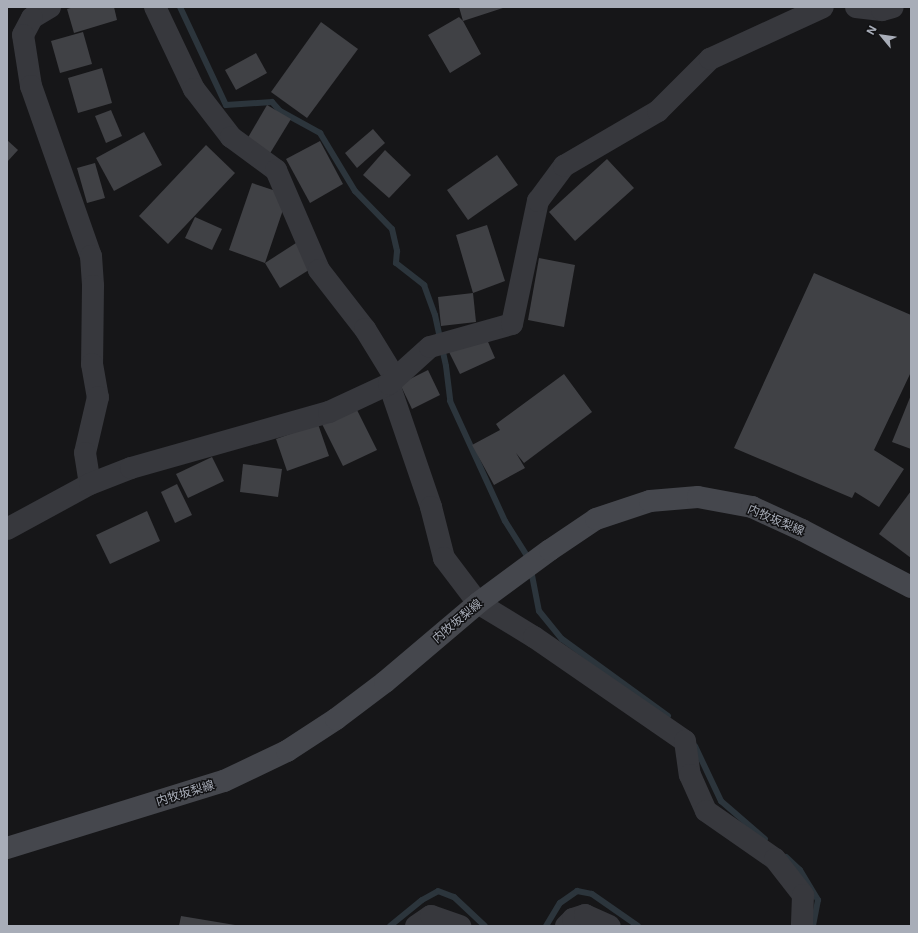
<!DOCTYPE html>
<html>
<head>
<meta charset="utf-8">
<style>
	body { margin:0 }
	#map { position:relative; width:918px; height:933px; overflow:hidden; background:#161618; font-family:Inter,"Noto Sans JP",sans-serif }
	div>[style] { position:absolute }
	.stream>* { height:6px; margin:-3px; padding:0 3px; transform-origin:3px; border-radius:3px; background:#2c353c }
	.building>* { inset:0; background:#404145 }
	.minor>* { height:22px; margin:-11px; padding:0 11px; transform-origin:11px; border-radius:11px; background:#37383d }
	.secondary>* { height:22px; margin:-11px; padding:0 11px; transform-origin:11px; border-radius:11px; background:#45474d }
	span { translate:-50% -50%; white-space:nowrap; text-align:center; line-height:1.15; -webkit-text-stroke:3px #111113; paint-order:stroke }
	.street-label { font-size:12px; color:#a8adb8 }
	.frame { position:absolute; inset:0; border:8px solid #a8adb8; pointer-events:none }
	.north { position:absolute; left:862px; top:16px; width:40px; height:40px; -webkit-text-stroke:3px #111113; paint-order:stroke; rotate:299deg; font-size:11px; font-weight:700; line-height:16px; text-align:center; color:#a8adb8 }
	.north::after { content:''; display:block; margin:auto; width:14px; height:18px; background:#a8adb8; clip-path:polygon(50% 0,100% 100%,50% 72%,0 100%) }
</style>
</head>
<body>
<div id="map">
	<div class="stream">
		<div style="left:180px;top:7px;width:108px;rotate:64.9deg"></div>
		<div style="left:226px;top:105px;width:46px;rotate:-3.7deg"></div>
		<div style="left:272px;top:102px;width:12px;rotate:48deg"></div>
		<div style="left:280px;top:111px;width:46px;rotate:28.8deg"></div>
		<div style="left:320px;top:133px;width:68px;rotate:58.9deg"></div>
		<div style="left:355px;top:191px;width:53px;rotate:45.8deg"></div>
		<div style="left:392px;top:229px;width:23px;rotate:77deg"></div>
		<div style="left:397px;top:251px;width:12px;rotate:95deg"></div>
		<div style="left:396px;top:263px;width:36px;rotate:38deg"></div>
		<div style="left:424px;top:285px;width:32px;rotate:70deg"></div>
		<div style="left:435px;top:315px;width:52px;rotate:77.8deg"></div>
		<div style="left:446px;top:366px;width:35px;rotate:83deg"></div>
		<div style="left:450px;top:401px;width:132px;rotate:65.4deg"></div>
		<div style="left:505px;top:521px;width:45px;rotate:57.7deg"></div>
		<div style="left:531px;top:570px;width:42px;rotate:79deg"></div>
		<div style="left:539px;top:611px;width:36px;rotate:51deg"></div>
		<div style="left:562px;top:639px;width:131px;rotate:36deg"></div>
		<div style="left:695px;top:746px;width:61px;rotate:64.7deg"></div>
		<div style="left:721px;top:801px;width:58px;rotate:40.8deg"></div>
		<div style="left:786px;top:857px;width:19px;rotate:43deg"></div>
		<div style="left:800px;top:870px;width:35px;rotate:59deg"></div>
		<div style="left:818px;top:900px;width:26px;rotate:101deg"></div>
		<div style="left:390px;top:926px;width:41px;rotate:-39.1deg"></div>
		<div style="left:422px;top:900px;width:18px;rotate:-29deg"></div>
		<div style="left:438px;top:891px;width:17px;rotate:21deg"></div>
		<div style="left:454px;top:897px;width:42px;rotate:43.1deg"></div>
		<div style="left:546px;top:926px;width:27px;rotate:-59deg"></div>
		<div style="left:560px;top:903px;width:21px;rotate:-35deg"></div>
		<div style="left:577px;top:891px;width:15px;rotate:11deg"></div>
		<div style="left:592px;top:894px;width:56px;rotate:34.8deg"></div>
	</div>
	<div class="building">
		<div style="clip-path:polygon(74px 7px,114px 7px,117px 20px,74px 33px,67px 9px)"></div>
		<div style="clip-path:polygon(459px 7px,506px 7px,463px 21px,481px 54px,450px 73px,428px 35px,459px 17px,463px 21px)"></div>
		<div style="clip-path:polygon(321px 22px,358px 49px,307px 118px,271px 92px)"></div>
		<div style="clip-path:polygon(83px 32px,92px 64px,60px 73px,51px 41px)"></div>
		<div style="clip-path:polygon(256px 53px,267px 73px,236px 90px,225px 70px)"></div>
		<div style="clip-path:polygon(102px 68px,112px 103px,78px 113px,68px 78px)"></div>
		<div style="clip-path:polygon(267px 105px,291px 119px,269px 155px,246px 141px)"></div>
		<div style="clip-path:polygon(111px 110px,122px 136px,106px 143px,95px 116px)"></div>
		<div style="clip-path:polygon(373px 129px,385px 143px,357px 168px,345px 153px)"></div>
		<div style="clip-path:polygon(144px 132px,162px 165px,114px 191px,96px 158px)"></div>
		<div style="clip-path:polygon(7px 140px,18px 150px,7px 162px)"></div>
		<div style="clip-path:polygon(320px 141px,343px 184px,310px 203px,286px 159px)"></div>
		<div style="clip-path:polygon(206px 145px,235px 173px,168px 244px,139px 216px)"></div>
		<div style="clip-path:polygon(385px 150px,411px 175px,389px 198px,363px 175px)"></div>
		<div style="clip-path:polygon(497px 155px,518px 185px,468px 220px,447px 190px)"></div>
		<div style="clip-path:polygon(607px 159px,634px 188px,575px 241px,549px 212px)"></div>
		<div style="clip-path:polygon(95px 163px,105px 198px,87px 203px,77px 168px)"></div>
		<div style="clip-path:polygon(252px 183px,288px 195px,265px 263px,229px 250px)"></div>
		<div style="clip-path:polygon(195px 217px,222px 229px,212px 250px,185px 238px)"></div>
		<div style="clip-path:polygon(487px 225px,505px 281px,473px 293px,456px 235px)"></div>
		<div style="clip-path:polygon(296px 243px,312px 268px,280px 288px,265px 263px)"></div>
		<div style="clip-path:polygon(539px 258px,575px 265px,564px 327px,528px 320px)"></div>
		<div style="clip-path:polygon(814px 273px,911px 315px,911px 372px,874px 450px,904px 469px,879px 507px,855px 492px,852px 498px,734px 448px)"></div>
		<div style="clip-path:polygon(473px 293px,476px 322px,441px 326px,438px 297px)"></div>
		<div style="clip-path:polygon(485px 335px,495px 358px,460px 374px,449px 352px)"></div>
		<div style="clip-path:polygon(428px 370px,440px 395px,412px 409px,400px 384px)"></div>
		<div style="clip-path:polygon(564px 374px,592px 412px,524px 463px,516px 453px,525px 468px,494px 485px,472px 445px,500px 430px,496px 424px)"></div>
		<div style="clip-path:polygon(911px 395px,911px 449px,892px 442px)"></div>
		<div style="clip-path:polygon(356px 408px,377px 450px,343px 466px,322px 424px)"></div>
		<div style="clip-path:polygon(318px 424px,329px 456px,287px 471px,276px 439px)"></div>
		<div style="clip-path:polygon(212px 457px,224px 481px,188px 498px,176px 474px)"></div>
		<div style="clip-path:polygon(243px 464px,282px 469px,278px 497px,240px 492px)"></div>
		<div style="clip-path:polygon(177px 484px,192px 515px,175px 523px,161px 492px)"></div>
		<div style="clip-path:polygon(911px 491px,911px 558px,879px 534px)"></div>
		<div style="clip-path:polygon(147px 511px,160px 541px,110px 564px,96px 535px)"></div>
		<div style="clip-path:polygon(181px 916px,235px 925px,235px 926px,179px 926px)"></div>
	</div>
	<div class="minor">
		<div style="left:50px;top:7px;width:21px;rotate:149deg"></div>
		<div style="left:32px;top:18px;width:19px;rotate:118deg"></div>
		<div style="left:23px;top:35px;width:52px;rotate:81.1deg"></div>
		<div style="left:31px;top:86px;width:180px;rotate:70.6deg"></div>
		<div style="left:91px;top:256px;width:30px;rotate:86deg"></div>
		<div style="left:93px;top:286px;width:78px;rotate:90.7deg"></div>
		<div style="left:92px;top:364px;width:34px;rotate:80deg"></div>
		<div style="left:98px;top:397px;width:57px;rotate:103.1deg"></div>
		<div style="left:85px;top:453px;width:31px;rotate:81deg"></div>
		<div style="left:155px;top:7px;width:91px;rotate:64.6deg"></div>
		<div style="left:194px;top:89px;width:61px;rotate:52.4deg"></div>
		<div style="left:231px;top:137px;width:56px;rotate:36.3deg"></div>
		<div style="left:276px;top:170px;width:109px;rotate:66.7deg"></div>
		<div style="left:319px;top:270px;width:75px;rotate:52.1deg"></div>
		<div style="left:365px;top:329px;width:57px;rotate:58.5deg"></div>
		<div style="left:856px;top:7px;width:26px;rotate:7deg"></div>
		<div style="left:882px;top:10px;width:11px;rotate:-15deg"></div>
		<div style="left:389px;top:384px;width:130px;rotate:71.1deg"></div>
		<div style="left:431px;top:507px;width:53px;rotate:75.7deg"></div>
		<div style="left:444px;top:558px;width:56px;rotate:52.9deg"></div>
		<div style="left:478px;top:603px;width:66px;rotate:31.3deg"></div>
		<div style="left:534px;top:637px;width:183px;rotate:34.6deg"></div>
		<div style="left:685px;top:741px;width:34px;rotate:82deg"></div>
		<div style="left:690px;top:775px;width:39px;rotate:66deg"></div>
		<div style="left:706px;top:811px;width:84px;rotate:34.8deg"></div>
		<div style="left:775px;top:859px;width:46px;rotate:52.1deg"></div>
		<div style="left:803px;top:895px;width:31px;rotate:92deg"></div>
		<div style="left:7px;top:529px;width:94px;rotate:-28.5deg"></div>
		<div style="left:90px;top:484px;width:44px;rotate:-21.3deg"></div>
		<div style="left:131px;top:468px;width:206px;rotate:-15.8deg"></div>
		<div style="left:329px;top:412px;width:66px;rotate:-25deg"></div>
		<div style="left:389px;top:384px;width:55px;rotate:-42.1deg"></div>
		<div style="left:430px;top:347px;width:85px;rotate:-15.7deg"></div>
		<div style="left:512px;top:324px;width:126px;rotate:-78.1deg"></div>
		<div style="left:538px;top:201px;width:44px;rotate:-53.4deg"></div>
		<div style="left:564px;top:166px;width:109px;rotate:-30.3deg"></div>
		<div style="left:658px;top:111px;width:74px;rotate:-45deg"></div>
		<div style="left:710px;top:59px;width:124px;rotate:-24.7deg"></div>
		<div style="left:416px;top:926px;width:18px;rotate:-34deg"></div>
		<div style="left:431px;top:916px;width:31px;rotate:19deg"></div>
		<div style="left:566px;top:926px;width:10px;rotate:-45deg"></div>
		<div style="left:573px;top:919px;width:13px;rotate:-18deg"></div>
		<div style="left:585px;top:915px;width:27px;rotate:24deg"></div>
	</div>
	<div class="secondary">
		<div style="left:7px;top:848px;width:227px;rotate:-17.2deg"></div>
		<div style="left:224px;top:781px;width:70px;rotate:-25.5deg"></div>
		<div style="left:287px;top:751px;width:59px;rotate:-33.1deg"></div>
		<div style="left:336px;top:719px;width:61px;rotate:-37.1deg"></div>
		<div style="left:385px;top:682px;width:122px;rotate:-40.3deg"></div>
		<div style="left:478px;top:603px;width:89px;rotate:-36.4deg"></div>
		<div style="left:550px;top:550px;width:55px;rotate:-34deg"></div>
		<div style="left:596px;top:519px;width:57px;rotate:-18.4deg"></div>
		<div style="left:650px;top:501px;width:48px;rotate:-4.8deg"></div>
		<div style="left:698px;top:497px;width:55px;rotate:10.5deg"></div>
		<div style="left:752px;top:507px;width:55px;rotate:24.7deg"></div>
		<div style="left:802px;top:530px;width:123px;rotate:27.6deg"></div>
	</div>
	<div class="street-label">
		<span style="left:776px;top:520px;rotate:23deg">内牧坂梨線</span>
		<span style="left:457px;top:621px;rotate:-40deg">内牧坂梨線</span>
		<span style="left:185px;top:793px;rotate:-17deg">内牧坂梨線</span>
	</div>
	<div class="frame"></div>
	<div class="north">N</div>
</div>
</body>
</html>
